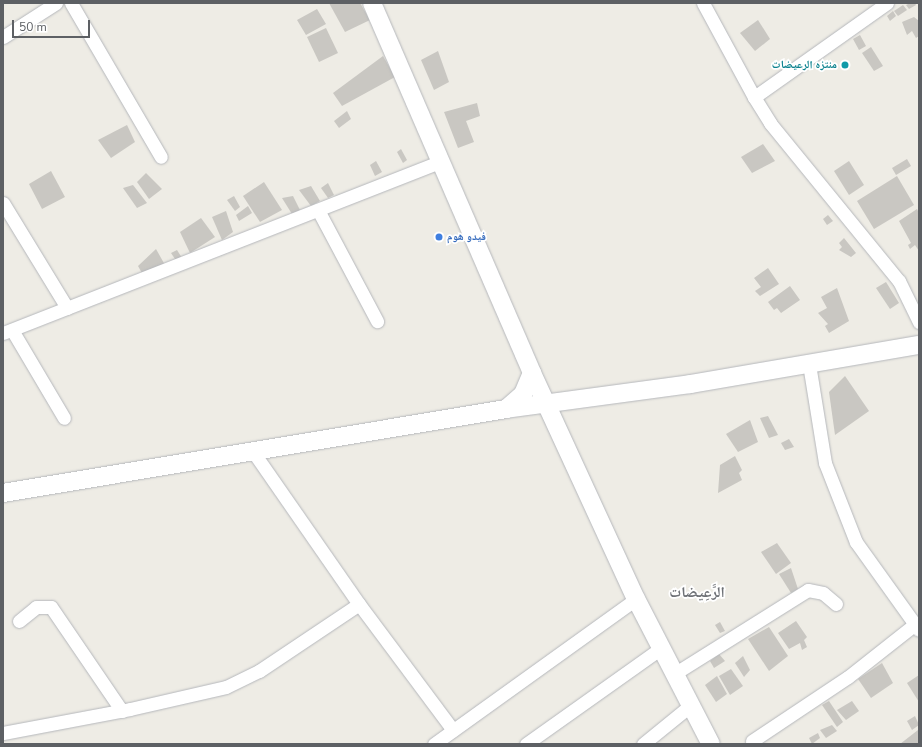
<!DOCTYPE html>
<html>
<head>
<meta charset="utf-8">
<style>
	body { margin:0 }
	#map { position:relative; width:922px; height:747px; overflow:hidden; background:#eeece5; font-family:"Nunito Sans","Noto Naskh Arabic",sans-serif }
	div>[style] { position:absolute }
	.building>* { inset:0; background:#c9c7c2 }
	.roads { filter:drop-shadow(0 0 1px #b5b7bb) drop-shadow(0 0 1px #b5b7bb) }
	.street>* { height:13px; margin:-6.5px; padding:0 6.5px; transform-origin:6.5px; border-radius:6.5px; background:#fff }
	.secondary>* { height:18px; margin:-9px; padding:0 9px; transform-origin:9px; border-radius:9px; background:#fff }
	.dots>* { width:11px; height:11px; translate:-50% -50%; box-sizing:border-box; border:2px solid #fff; border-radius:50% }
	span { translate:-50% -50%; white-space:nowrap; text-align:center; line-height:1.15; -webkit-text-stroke:3.5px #fff; paint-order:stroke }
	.culture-label { font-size:11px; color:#0d838f; font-weight:700 }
	.right { translate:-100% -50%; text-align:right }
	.shop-label { font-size:11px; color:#366cbe; font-weight:700 }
	.left { translate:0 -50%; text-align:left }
	.district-label { font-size:15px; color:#6e7176; font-weight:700 }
	.frame { position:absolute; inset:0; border:4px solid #5d6064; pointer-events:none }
	.scale { position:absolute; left:12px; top:20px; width:78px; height:18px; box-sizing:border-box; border:2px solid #5d6064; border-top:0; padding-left:5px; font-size:12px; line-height:14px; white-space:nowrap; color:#5d6064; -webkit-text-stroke:3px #fff; paint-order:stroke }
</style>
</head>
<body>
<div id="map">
	<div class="building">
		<div style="clip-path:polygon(329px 3px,360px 3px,370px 20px,345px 32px)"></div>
		<div style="clip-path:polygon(910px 3px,915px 3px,916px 5px,909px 9px,906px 5px)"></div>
		<div style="clip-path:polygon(903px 5px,907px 10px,898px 16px,894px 11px)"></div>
		<div style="clip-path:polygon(317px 9px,326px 24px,306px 35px,297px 20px)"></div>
		<div style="clip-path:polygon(893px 11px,896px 16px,890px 21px,887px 16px)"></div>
		<div style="clip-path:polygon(914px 17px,919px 21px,919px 36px,916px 38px,912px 31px,907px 35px,902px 22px)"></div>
		<div style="clip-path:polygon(758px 20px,770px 39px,755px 51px,740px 33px)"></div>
		<div style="clip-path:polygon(326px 28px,338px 53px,319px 62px,307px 37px)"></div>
		<div style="clip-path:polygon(860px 35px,866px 46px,859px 50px,853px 39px)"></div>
		<div style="clip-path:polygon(871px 47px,883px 66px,874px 71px,862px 53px)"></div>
		<div style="clip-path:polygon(438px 51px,449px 82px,434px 90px,421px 60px)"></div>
		<div style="clip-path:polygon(383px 56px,395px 77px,342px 106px,333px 93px)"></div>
		<div style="clip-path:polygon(477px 103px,480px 116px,466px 121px,474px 142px,458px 148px,444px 112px)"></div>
		<div style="clip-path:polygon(347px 111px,351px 119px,339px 128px,334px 121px)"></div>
		<div style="clip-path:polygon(127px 125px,135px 142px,111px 158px,98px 140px)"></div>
		<div style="clip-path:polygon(763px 144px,775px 161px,752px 173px,741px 157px)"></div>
		<div style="clip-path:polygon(401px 149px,407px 160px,403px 163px,397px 152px)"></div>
		<div style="clip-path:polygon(907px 159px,911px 166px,896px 175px,892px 168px)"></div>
		<div style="clip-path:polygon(376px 161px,382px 172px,375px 176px,370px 165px)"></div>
		<div style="clip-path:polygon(849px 161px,864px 185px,849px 195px,834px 171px)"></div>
		<div style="clip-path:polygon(51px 171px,65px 197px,42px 209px,29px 184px)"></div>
		<div style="clip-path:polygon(146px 173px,162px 189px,149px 199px,137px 182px)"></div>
		<div style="clip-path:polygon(897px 176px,914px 205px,874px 229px,857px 201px)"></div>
		<div style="clip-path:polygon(264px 182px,282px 210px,260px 222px,243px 196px)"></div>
		<div style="clip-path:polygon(328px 183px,334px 195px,328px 198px,321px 188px)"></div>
		<div style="clip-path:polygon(133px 185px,147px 203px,137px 208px,123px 188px)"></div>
		<div style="clip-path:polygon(311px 186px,320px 201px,311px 206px,299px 190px)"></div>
		<div style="clip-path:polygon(234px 196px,240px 207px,235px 211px,227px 200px)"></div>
		<div style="clip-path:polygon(293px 196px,300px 210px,292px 214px,282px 198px)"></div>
		<div style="clip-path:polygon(248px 206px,252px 213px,239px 221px,236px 215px)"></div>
		<div style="clip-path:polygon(917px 209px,919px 213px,919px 251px,915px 245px,910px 249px,908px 245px,911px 243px,899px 221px)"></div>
		<div style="clip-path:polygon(226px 211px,233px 232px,222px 240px,212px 217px)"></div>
		<div style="clip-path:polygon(828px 215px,833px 221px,827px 225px,823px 219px)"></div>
		<div style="clip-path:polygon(201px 218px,215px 237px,190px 253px,180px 232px)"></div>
		<div style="clip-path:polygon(844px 238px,856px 253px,851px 257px,839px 250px,842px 247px,839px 243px)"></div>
		<div style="clip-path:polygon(156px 249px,165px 265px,143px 275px,138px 266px)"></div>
		<div style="clip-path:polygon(177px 250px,182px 258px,177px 262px,171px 253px)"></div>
		<div style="clip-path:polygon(768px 268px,779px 284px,760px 296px,755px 291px,761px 287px,754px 278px)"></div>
		<div style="clip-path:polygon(886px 282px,899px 303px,890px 309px,876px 288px)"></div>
		<div style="clip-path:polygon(790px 286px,800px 300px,781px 313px,777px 308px,774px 310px,768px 302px)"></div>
		<div style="clip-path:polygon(837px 288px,849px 321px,829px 333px,825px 326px,828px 324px,818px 313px,827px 308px,821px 297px)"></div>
		<div style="clip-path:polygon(845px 376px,869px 411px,835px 435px,829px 392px)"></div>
		<div style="clip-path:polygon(768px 416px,778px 435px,769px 438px,760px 418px)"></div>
		<div style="clip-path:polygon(750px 420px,758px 442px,738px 452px,726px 434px)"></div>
		<div style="clip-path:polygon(789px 439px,794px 447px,785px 450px,781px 443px)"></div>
		<div style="clip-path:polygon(735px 456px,742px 470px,739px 473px,742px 480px,718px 493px,720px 465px)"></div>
		<div style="clip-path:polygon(777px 543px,791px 563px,776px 574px,761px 552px)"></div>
		<div style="clip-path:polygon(791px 568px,798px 589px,791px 593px,779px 574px)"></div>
		<div style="clip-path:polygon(796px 621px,807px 637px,804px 640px,807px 647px,802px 650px,800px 643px,789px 649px,778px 633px)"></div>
		<div style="clip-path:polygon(720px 622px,725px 631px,720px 633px,715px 625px)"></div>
		<div style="clip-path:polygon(769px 627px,788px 656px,769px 671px,748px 639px)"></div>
		<div style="clip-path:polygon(719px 654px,725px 661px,714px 668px,710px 661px)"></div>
		<div style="clip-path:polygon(743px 656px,750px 670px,744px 677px,735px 663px)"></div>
		<div style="clip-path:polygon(882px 663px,893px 683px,871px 698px,858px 679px)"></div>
		<div style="clip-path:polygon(731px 669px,743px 686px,730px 695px,719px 676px)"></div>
		<div style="clip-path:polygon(919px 675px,919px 702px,907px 683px)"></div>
		<div style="clip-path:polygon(717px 676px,727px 694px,716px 702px,705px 685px)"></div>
		<div style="clip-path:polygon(829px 701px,843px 722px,837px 727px,822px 705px)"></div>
		<div style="clip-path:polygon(852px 701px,859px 711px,846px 720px,837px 710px)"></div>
		<div style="clip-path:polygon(915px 716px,919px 725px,912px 730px,907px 721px)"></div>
		<div style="clip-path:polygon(832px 725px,837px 731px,826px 738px,820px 730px)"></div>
		<div style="clip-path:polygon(918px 730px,919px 744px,900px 744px)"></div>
		<div style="clip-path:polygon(818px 733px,820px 738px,812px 744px,809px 738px)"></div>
	</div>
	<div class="roads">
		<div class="street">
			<div style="left:71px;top:3px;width:178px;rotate:59.7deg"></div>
			<div style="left:703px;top:3px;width:107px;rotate:61.5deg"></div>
			<div style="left:887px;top:3px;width:163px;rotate:144.7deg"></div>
			<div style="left:754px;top:97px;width:31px;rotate:58deg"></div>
			<div style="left:770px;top:123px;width:204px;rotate:50.8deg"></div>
			<div style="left:899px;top:281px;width:46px;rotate:64deg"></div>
			<div style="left:3px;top:37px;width:63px;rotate:-32.7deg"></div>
			<div style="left:3px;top:203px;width:123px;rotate:58.6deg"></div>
			<div style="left:318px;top:210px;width:126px;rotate:62deg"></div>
			<div style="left:12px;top:330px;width:102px;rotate:59.4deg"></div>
			<div style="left:3px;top:333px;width:471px;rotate:-21.4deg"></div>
			<div style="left:809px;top:364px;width:100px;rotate:80.8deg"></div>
			<div style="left:825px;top:463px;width:85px;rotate:68.6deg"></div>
			<div style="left:856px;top:542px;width:108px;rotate:54.4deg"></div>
			<div style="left:254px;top:453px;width:184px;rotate:55.2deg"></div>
			<div style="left:359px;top:604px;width:157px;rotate:53.3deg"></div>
			<div style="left:19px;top:621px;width:22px;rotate:-39deg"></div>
			<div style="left:36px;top:607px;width:15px"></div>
			<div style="left:51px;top:607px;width:126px;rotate:55.7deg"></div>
			<div style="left:674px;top:674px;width:158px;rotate:-32.1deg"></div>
			<div style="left:808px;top:590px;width:15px;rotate:11deg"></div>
			<div style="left:823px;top:593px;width:17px;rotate:40deg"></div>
			<div style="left:3px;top:733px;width:129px;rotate:-10.7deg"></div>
			<div style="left:130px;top:709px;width:98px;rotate:-12.9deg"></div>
			<div style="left:226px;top:687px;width:37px;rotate:-26deg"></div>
			<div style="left:259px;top:671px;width:120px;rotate:-33.8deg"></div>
			<div style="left:752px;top:741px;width:115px;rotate:-33.7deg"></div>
			<div style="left:848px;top:677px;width:85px;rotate:-38.3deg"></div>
			<div style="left:434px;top:744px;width:249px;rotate:-35.7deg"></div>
			<div style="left:526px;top:744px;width:166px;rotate:-35.4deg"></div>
			<div style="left:643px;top:744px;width:62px;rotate:-39.1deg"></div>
		</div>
		<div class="secondary">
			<div style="left:372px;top:3px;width:403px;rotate:66.6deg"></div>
			<div style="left:532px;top:373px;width:249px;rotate:65.3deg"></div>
			<div style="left:636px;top:599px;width:163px;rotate:62.7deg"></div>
			<div style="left:506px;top:409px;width:23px;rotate:-41deg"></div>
			<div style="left:523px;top:394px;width:23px;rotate:-67deg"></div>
			<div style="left:3px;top:493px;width:510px;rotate:-9.48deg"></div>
			<div style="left:506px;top:409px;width:186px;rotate:-7.7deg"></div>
			<div style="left:690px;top:384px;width:232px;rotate:-9.7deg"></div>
		</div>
	</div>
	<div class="dots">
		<div style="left:845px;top:65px;background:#0f9aa8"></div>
		<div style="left:439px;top:237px;background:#3f7fe0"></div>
	</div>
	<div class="culture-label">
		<span class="right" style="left:837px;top:65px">منتزه الرعيضات</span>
	</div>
	<div class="shop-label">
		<span class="left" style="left:447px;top:237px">فيدو هوم</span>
	</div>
	<div class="district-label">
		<span style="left:697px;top:593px">الرَّعِيضات</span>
	</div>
	<div class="frame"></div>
	<div class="scale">50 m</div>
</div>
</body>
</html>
